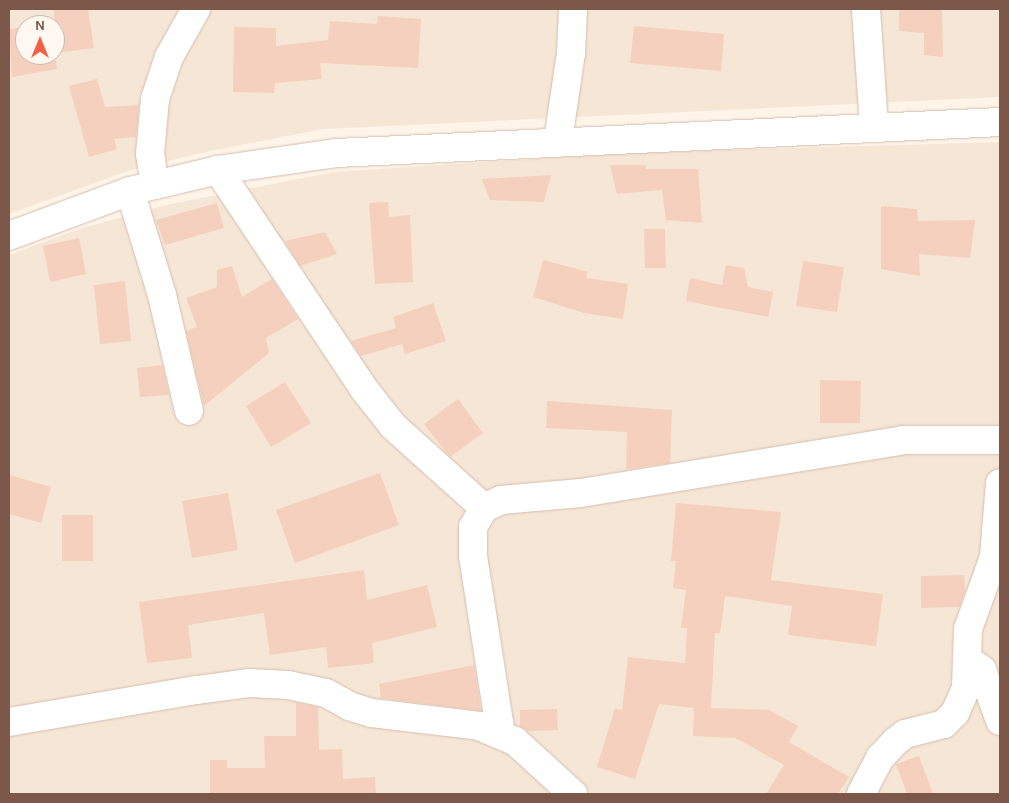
<!DOCTYPE html>
<html>
<head>
<meta charset="utf-8">
<style>
	body { margin:0 }
	#map { position:relative; width:1009px; height:803px; overflow:hidden; background:#fef4e8; font-family:Karla,sans-serif }
	div>[style] { position:absolute }
	.residential>* { inset:0; background:#f6e6d6 }
	.building>* { inset:0; background:#f6d0be }
	.roads { filter:drop-shadow(0 0 1px #d4bdaf) drop-shadow(0 0 1px #d4bdaf) }
	.minor>* { height:28px; margin:-14px; padding:0 14px; transform-origin:14px; border-radius:14px; background:#fff }
	span { translate:-50% -50%; white-space:nowrap; text-align:center; line-height:1.15; -webkit-text-stroke:4px #fff8f0; paint-order:stroke }
	.frame { position:absolute; inset:0; border:10px solid #7b5849; pointer-events:none }
	.north { position:absolute; left:15px; top:15px; width:50px; height:50px; box-sizing:border-box; background:#fff8f0; border:1px solid #cab8ad; border-radius:50%; rotate:0deg; font-size:14px; font-weight:700; line-height:20px; text-align:center; color:#7b5849 }
	.north::after { content:''; display:block; margin:auto; width:18px; height:22px; background:#f15f45; clip-path:polygon(50% 0,100% 100%,50% 72%,0 100%) }
</style>
</head>
<body>
<div id="map">
	<div class="residential">
		<div style="clip-path:polygon(evenodd,9px 9px,1000px 9px,1000px 97px,323px 129px,210px 151px,128px 171px,9px 214px,9px 9px,25px 25px,55px 25px,55px 55px,25px 55px,25px 25px)"></div>
		<div style="clip-path:polygon(1000px 142px,1000px 794px,9px 794px,9px 255px,79px 229px,166px 205px,334px 172px,625px 153px)"></div>
	</div>
	<div class="building">
		<div style="clip-path:polygon(54px 9px,88px 9px,94px 48px,55px 53px,55px 25px,38px 25px,54px 22px)"></div>
		<div style="clip-path:polygon(899px 9px,942px 9px,943px 57px,924px 55px,924px 33px,899px 31px)"></div>
		<div style="clip-path:polygon(378px 16px,421px 19px,418px 68px,320px 63px,322px 79px,275px 83px,274px 93px,233px 92px,234px 27px,276px 28px,276px 46px,328px 40px,330px 21px,377px 24px)"></div>
		<div style="clip-path:polygon(634px 26px,724px 34px,721px 71px,630px 63px)"></div>
		<div style="clip-path:polygon(25px 27px,25px 55px,55px 55px,57px 69px,12px 77px,9px 29px)"></div>
		<div style="clip-path:polygon(97px 79px,105px 107px,139px 105px,136px 137px,114px 139px,117px 149px,89px 157px,69px 86px)"></div>
		<div style="clip-path:polygon(610px 165px,646px 165px,646px 169px,698px 169px,702px 223px,666px 220px,662px 190px,617px 194px)"></div>
		<div style="clip-path:polygon(551px 175px,544px 202px,490px 200px,482px 179px)"></div>
		<div style="clip-path:polygon(388px 202px,389px 217px,410px 215px,413px 282px,375px 284px,369px 203px)"></div>
		<div style="clip-path:polygon(217px 203px,224px 228px,165px 245px,156px 220px)"></div>
		<div style="clip-path:polygon(881px 206px,917px 209px,918px 221px,975px 220px,970px 258px,919px 254px,920px 276px,881px 269px)"></div>
		<div style="clip-path:polygon(644px 229px,665px 229px,666px 268px,645px 268px)"></div>
		<div style="clip-path:polygon(325px 232px,337px 254px,300px 266px,285px 241px)"></div>
		<div style="clip-path:polygon(79px 238px,86px 274px,50px 282px,43px 246px)"></div>
		<div style="clip-path:polygon(543px 260px,588px 272px,586px 278px,628px 284px,623px 319px,584px 313px,533px 297px)"></div>
		<div style="clip-path:polygon(803px 261px,844px 267px,837px 312px,796px 306px)"></div>
		<div style="clip-path:polygon(726px 265px,744px 268px,748px 287px,773px 292px,768px 317px,686px 301px,690px 278px,722px 285px)"></div>
		<div style="clip-path:polygon(232px 266px,242px 297px,272px 279px,298px 319px,266px 338px,269px 353px,204px 406px,186px 331px,197px 327px,186px 298px,217px 287px,217px 270px)"></div>
		<div style="clip-path:polygon(125px 281px,131px 341px,100px 344px,94px 285px)"></div>
		<div style="clip-path:polygon(433px 303px,446px 341px,405px 354px,402px 344px,361px 356px,351px 341px,396px 328px,393px 317px)"></div>
		<div style="clip-path:polygon(162px 365px,169px 395px,140px 397px,137px 368px)"></div>
		<div style="clip-path:polygon(820px 380px,861px 381px,860px 423px,820px 423px)"></div>
		<div style="clip-path:polygon(285px 382px,311px 423px,271px 447px,246px 406px)"></div>
		<div style="clip-path:polygon(458px 399px,483px 433px,450px 457px,424px 424px)"></div>
		<div style="clip-path:polygon(547px 401px,672px 410px,670px 463px,626px 469px,627px 432px,546px 428px)"></div>
		<div style="clip-path:polygon(380px 473px,399px 525px,295px 563px,276px 510px)"></div>
		<div style="clip-path:polygon(9px 475px,51px 487px,41px 523px,9px 514px)"></div>
		<div style="clip-path:polygon(228px 493px,238px 550px,192px 558px,182px 501px)"></div>
		<div style="clip-path:polygon(676px 503px,781px 512px,771px 580px,883px 594px,876px 646px,788px 635px,792px 606px,725px 596px,720px 633px,715px 633px,711px 708px,769px 710px,798px 726px,789px 742px,849px 777px,838px 794px,766px 794px,784px 765px,736px 738px,693px 736px,694px 708px,659px 704px,635px 779px,597px 767px,615px 708px,622px 710px,628px 657px,685px 663px,687px 628px,681px 628px,686px 590px,673px 588px,676px 561px,671px 561px)"></div>
		<div style="clip-path:polygon(62px 515px,93px 515px,93px 561px,62px 561px)"></div>
		<div style="clip-path:polygon(364px 570px,367px 600px,427px 585px,437px 627px,372px 643px,374px 663px,328px 668px,326px 647px,270px 655px,264px 613px,188px 625px,192px 658px,147px 663px,139px 602px)"></div>
		<div style="clip-path:polygon(964px 575px,965px 592px,959px 607px,921px 608px,921px 576px)"></div>
		<div style="clip-path:polygon(474px 665px,481px 711px,381px 698px,379px 684px)"></div>
		<div style="clip-path:polygon(296px 703px,318px 707px,319px 750px,342px 749px,343px 779px,375px 777px,376px 794px,210px 794px,210px 760px,227px 760px,227px 768px,265px 768px,264px 736px,296px 736px)"></div>
		<div style="clip-path:polygon(557px 709px,558px 730px,528px 731px,520px 726px,520px 710px)"></div>
		<div style="clip-path:polygon(919px 756px,933px 794px,907px 794px,896px 764px)"></div>
	</div>
	<div class="roads">
		<div class="minor">
			<div style="left:866px;top:9px;width:118px;rotate:86.1deg"></div>
			<div style="left:558px;top:140px;width:88px;rotate:-81.5deg"></div>
			<div style="left:571px;top:53px;width:44px;rotate:-87.4deg"></div>
			<div style="left:218px;top:170px;width:263px;rotate:56.3deg"></div>
			<div style="left:364px;top:389px;width:47px;rotate:51.9deg"></div>
			<div style="left:393px;top:426px;width:122px;rotate:42deg"></div>
			<div style="left:155px;top:185px;width:31px;rotate:-99deg"></div>
			<div style="left:150px;top:154px;width:55px;rotate:-84.8deg"></div>
			<div style="left:155px;top:99px;width:44px;rotate:-71.6deg"></div>
			<div style="left:169px;top:57px;width:55px;rotate:-60.6deg"></div>
			<div style="left:130px;top:191px;width:109px;rotate:72.9deg"></div>
			<div style="left:162px;top:295px;width:119px;rotate:76.9deg"></div>
			<div style="left:9px;top:236px;width:129px;rotate:-20.4deg"></div>
			<div style="left:130px;top:191px;width:90px;rotate:-13.4deg"></div>
			<div style="left:218px;top:170px;width:119px;rotate:-8.2deg"></div>
			<div style="left:336px;top:153px;width:665px;rotate:-2.67deg"></div>
			<div style="left:967px;top:659px;width:19px;rotate:36deg"></div>
			<div style="left:982px;top:670px;width:54px;rotate:70.6deg"></div>
			<div style="left:9px;top:722px;width:191px;rotate:-9.7deg"></div>
			<div style="left:197px;top:690px;width:52px;rotate:-7.7deg"></div>
			<div style="left:249px;top:683px;width:39px;rotate:3deg"></div>
			<div style="left:288px;top:685px;width:39px;rotate:12deg"></div>
			<div style="left:326px;top:693px;width:26px;rotate:29deg"></div>
			<div style="left:349px;top:706px;width:24px;rotate:17deg"></div>
			<div style="left:372px;top:713px;width:108px;rotate:6.9deg"></div>
			<div style="left:479px;top:726px;width:39px;rotate:23deg"></div>
			<div style="left:515px;top:741px;width:79px;rotate:42.4deg"></div>
			<div style="left:501px;top:735px;width:181px;rotate:-98.9deg"></div>
			<div style="left:473px;top:556px;width:29px;rotate:-90deg"></div>
			<div style="left:473px;top:527px;width:22px;rotate:-60deg"></div>
			<div style="left:484px;top:508px;width:19px;rotate:-25deg"></div>
			<div style="left:501px;top:500px;width:80px;rotate:-5deg"></div>
			<div style="left:581px;top:493px;width:326px;rotate:-9.3deg"></div>
			<div style="left:903px;top:440px;width:97px"></div>
			<div style="left:861px;top:794px;width:41px;rotate:-62.2deg"></div>
			<div style="left:880px;top:758px;width:22px;rotate:-47deg"></div>
			<div style="left:895px;top:742px;width:13px;rotate:-39deg"></div>
			<div style="left:905px;top:734px;width:40px;rotate:-14.4deg"></div>
			<div style="left:944px;top:724px;width:16px;rotate:-45deg"></div>
			<div style="left:955px;top:713px;width:27px;rotate:-66deg"></div>
			<div style="left:966px;top:688px;width:59px;rotate:-88.1deg"></div>
			<div style="left:968px;top:629px;width:77px;rotate:-70.1deg"></div>
			<div style="left:994px;top:557px;width:74px;rotate:-85.4deg"></div>
		</div>
	</div>
	<div class="frame"></div>
	<div class="north">N</div>
</div>
</body>
</html>
